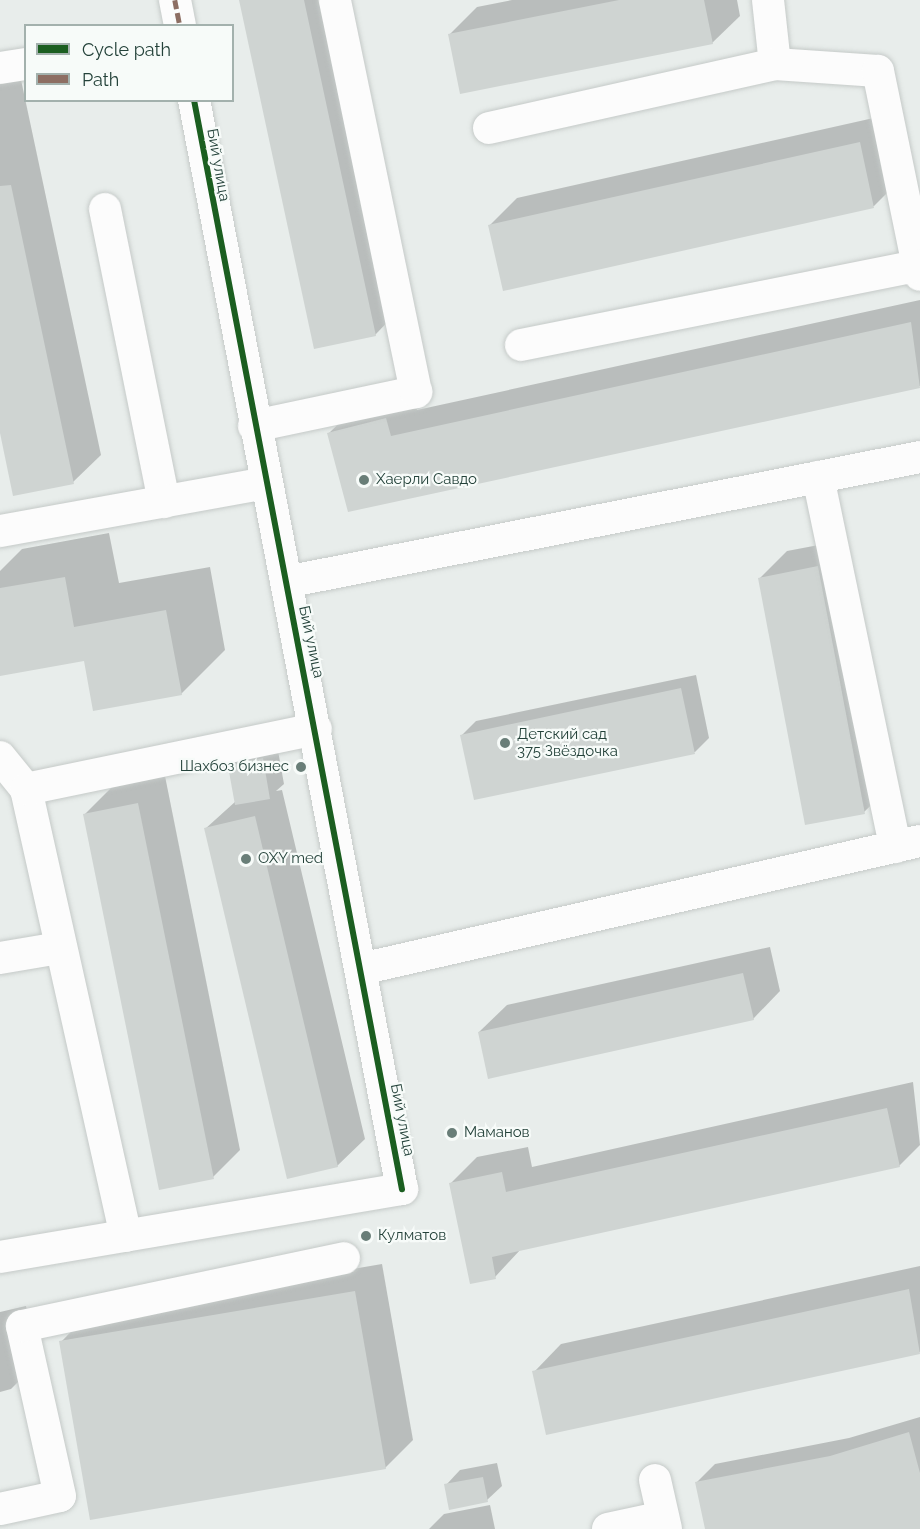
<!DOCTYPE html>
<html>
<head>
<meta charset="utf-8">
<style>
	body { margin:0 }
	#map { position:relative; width:920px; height:1529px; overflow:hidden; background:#e8edeb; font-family:Raleway,sans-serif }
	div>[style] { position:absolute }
	.shadow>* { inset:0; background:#0003 }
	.building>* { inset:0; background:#cfd4d2 }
	.roads { filter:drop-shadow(0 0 2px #c5cac8) drop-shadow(0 0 2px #c5cac8) }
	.minor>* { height:32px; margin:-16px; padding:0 16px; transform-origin:16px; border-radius:16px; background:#fcfcfc }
	.quiet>* { height:4.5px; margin-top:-2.25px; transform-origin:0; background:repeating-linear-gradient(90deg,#8d6e63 0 9px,transparent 0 13.5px) }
	.cycleway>* { height:6px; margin:-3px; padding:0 3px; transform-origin:3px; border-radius:3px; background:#1b5e20 }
	.dots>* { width:16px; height:16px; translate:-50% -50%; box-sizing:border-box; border:3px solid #f7fbf9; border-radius:50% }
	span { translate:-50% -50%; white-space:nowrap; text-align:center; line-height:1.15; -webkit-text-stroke:4.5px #f7fbf9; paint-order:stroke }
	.street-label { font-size:15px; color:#24423a }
	.poi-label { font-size:15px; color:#24423a }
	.left { translate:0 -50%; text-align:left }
	.right { translate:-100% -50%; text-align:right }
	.legend { position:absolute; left:24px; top:24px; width:210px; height:78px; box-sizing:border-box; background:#f7fbf9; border:2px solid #a3b1ad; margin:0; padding:8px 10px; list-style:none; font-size:18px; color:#24423a }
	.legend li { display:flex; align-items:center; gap:12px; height:30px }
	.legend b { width:30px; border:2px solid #a3b1ad }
</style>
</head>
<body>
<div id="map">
	<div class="shadow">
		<div style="clip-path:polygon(241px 0,337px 0,402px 307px,375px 335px)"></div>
		<div style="clip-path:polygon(512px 0,737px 0,740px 16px,712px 43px,450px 34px,477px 7px)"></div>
		<div style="clip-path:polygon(20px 75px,101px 455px,73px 482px,0 425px,0 79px)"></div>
		<div style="clip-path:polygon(887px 115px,901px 179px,874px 206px,504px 289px,490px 225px,517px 198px)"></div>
		<div style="clip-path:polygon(920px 300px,920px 386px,349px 510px,329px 433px,356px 407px,412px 392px,417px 410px)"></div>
		<div style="clip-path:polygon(109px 533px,119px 583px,210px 567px,225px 650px,181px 694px,85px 659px,0 674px,0 571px,22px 549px)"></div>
		<div style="clip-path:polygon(845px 540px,892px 785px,864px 812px,760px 578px,787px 551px)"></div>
		<div style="clip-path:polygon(696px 675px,709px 738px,695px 752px,462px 735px,476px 721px)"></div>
		<div style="clip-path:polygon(277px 745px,284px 784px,276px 791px,282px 790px,365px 1139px,337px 1166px,205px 829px,236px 801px,230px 766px,244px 752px)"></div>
		<div style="clip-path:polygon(165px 776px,240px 1150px,213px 1177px,85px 814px,112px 787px)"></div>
		<div style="clip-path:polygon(770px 947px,780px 991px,753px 1019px,479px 1032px,507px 1005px)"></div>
		<div style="clip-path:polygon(913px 1082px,920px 1145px,899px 1166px,521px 1249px,495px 1277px,451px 1183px,477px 1157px,528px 1147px,532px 1167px)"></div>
		<div style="clip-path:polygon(382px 1264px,413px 1440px,385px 1468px,61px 1342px,88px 1314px)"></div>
		<div style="clip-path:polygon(920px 1266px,920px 1352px,547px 1434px,534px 1372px,561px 1344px)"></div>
		<div style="clip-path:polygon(26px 1306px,38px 1362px,11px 1389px,0 1392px,0 1312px)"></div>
		<div style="clip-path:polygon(920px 1417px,920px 1529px,706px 1529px,697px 1482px,715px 1464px,849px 1438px)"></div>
		<div style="clip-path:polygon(497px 1463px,502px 1486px,487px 1500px,446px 1485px,460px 1470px)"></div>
		<div style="clip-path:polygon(490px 1505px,495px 1529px,429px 1529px,444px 1514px)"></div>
	</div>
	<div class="building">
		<div style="clip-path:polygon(239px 0,304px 0,376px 336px,314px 349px)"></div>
		<div style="clip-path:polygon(619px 0,704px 0,713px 44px,460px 94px,448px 34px)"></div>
		<div style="clip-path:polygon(860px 142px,874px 208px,503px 291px,488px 225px)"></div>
		<div style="clip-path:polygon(11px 185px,74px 484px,13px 496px,0 433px,0 186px)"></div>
		<div style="clip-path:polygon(911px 322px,920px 388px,348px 512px,327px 433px,386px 418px,391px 436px)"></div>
		<div style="clip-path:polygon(818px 566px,865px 814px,805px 825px,758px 578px)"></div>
		<div style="clip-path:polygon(65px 577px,74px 627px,166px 610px,182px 695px,93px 711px,84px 661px,0 676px,0 588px)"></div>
		<div style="clip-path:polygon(681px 688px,695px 754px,474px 800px,460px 735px)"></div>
		<div style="clip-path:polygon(263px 758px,270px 799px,235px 805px,228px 766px)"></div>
		<div style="clip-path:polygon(138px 803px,214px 1179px,159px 1190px,83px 814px)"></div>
		<div style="clip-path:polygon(255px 816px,338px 1167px,287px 1179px,204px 828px)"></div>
		<div style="clip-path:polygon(743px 973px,754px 1020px,488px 1079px,478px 1032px)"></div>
		<div style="clip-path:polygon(887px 1108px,900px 1167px,492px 1257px,496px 1279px,470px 1284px,449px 1183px,502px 1172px,506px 1192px)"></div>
		<div style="clip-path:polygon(909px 1289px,920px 1354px,546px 1435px,532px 1371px)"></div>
		<div style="clip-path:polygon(355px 1291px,386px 1469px,90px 1520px,59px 1341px)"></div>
		<div style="clip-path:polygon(909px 1432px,920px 1473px,920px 1529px,705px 1529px,695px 1482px,830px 1456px)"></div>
		<div style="clip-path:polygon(483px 1477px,488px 1502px,449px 1510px,444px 1484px)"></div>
	</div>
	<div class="roads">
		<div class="minor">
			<div style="left:175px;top:0;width:26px;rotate:79deg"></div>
			<div style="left:768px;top:0;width:64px;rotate:83.8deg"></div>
			<div style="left:0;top:68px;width:26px;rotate:-9deg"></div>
			<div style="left:489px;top:128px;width:293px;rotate:-12.6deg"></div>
			<div style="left:775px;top:64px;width:103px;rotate:3.9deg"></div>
			<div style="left:878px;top:71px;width:208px;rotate:78.4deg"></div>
			<div style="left:105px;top:209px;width:299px;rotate:78.6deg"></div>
			<div style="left:521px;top:345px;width:407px;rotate:-11.3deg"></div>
			<div style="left:254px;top:426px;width:166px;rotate:-11.9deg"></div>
			<div style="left:416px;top:392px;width:400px;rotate:-101.7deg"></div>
			<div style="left:818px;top:477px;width:378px;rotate:78.2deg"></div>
			<div style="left:0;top:531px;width:270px;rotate:-10.2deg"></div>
			<div style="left:286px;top:582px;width:646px;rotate:-11.15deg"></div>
			<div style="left:0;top:757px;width:41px;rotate:50.9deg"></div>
			<div style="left:26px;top:789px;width:458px;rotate:77.4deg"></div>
			<div style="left:26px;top:789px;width:296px;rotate:-11.7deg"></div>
			<div style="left:0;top:958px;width:60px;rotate:-9.6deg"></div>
			<div style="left:361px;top:969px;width:573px;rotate:-12.9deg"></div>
			<div style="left:0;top:1257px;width:408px;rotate:-9.6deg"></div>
			<div style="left:402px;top:1189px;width:1109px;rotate:-100.81deg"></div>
			<div style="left:655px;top:1480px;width:50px;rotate:77.3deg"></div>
			<div style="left:0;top:1509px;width:61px;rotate:-12.2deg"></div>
			<div style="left:60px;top:1496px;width:174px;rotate:-102.6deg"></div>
			<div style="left:22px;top:1326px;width:329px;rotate:-11.9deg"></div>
			<div style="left:608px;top:1529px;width:56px;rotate:-12.3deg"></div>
		</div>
	</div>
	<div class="quiet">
		<div style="left:175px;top:0;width:26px;rotate:79deg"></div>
	</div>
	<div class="cycleway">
		<div style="left:194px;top:100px;width:1109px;rotate:79.19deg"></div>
	</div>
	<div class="dots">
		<div style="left:364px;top:480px;background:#697e78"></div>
		<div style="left:505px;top:743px;background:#697e78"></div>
		<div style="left:301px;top:767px;background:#697e78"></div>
		<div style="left:246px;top:859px;background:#697e78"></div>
		<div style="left:452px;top:1133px;background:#697e78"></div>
		<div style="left:366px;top:1236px;background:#697e78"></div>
	</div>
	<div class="street-label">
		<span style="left:218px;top:165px;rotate:80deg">Бий улица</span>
		<span style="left:311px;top:642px;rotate:78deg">Бий улица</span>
		<span style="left:402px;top:1120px;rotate:79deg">Бий улица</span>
	</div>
	<div class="poi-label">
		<span class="left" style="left:376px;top:480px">Хаерли Савдо</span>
		<span class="left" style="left:517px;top:743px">Детский сад<br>375 Звёздочка</span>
		<span class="right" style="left:289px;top:767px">Шахбоз бизнес</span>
		<span class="left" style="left:258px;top:859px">OXY med</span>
		<span class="left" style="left:464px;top:1133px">Маманов</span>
		<span class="left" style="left:378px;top:1236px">Кулматов</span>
	</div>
	<ul class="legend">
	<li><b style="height:8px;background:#1b5e20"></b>Cycle path</li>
	<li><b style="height:8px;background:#8d6e63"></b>Path</li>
	</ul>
</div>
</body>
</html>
